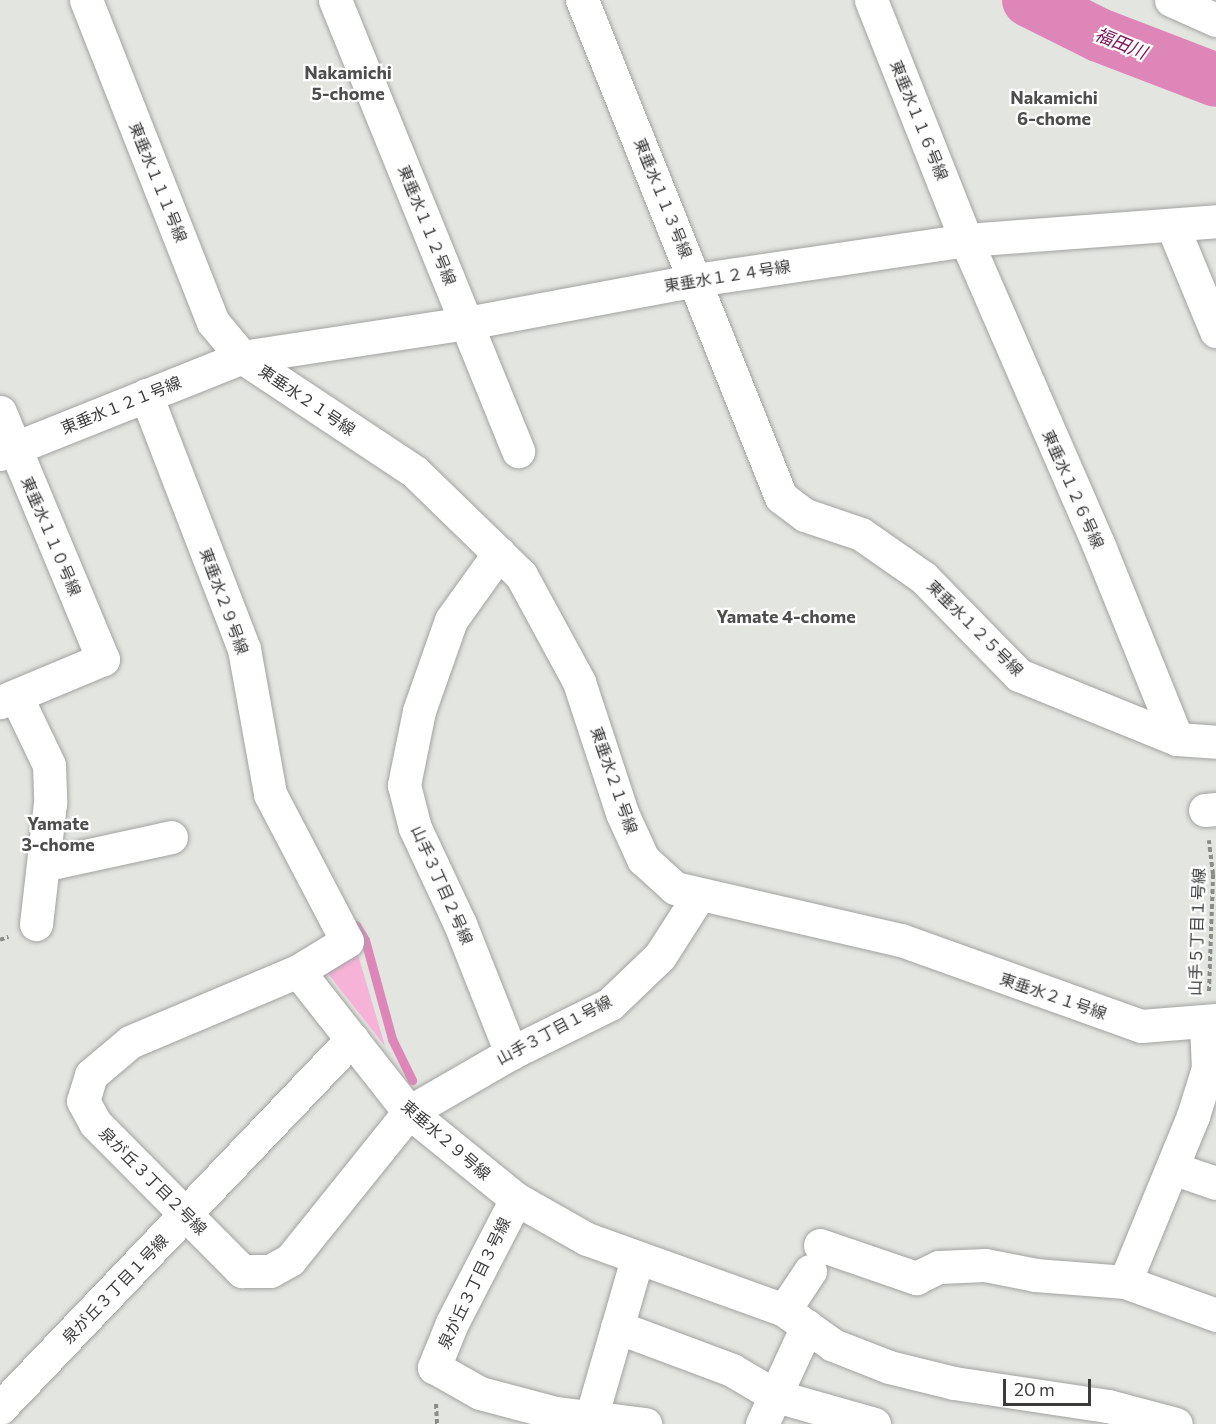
<!DOCTYPE html>
<html>
<head>
<meta charset="utf-8">
<style>
	body { margin:0 }
	#map { position:relative; width:1216px; height:1424px; overflow:hidden; background:#e3e5e1; font-family:Commissioner,"Noto Sans JP",sans-serif }
	div>[style] { position:absolute }
	.green>* { inset:0; background:#f7b2d8 }
	.stream>* { height:9px; margin:-4.5px; padding:0 4.5px; transform-origin:4.5px; border-radius:4.5px; background:#df86b9 }
	.river>* { height:54px; margin:-27px; padding:0 27px; transform-origin:27px; border-radius:27px; background:#df86b9 }
	.path>* { height:4px; margin-top:-2px; transform-origin:0; background:repeating-linear-gradient(90deg,#8a8c89 0 4.5px,transparent 0 7.5px) }
	.roads { filter:drop-shadow(0 0 2px #a1a3a0) drop-shadow(0 0 2px #a1a3a0) }
	.minor>* { height:33px; margin:-16.5px; padding:0 16.5px; transform-origin:16.5px; border-radius:16.5px; background:#fff }
	span { translate:-50% -50%; white-space:nowrap; text-align:center; line-height:1.15; -webkit-text-stroke:4.5px #fff; paint-order:stroke }
	.street-label { font-size:16px; color:#3c3d3b }
	.water-label { font-size:18px; color:#7d145a; font-style:italic }
	.neighbourhood-label { font-size:18px; color:#4d4f4c; font-weight:700 }
	.scale { position:absolute; left:1003px; top:1379px; width:88px; height:27px; box-sizing:border-box; border:3px solid #3c3d3b; border-top:0; padding-left:8px; font-size:18px; line-height:21px; white-space:nowrap; color:#3c3d3b; -webkit-text-stroke:4px #fff; paint-order:stroke }
</style>
</head>
<body>
<div id="map">
	<div class="green">
		<div style="clip-path:polygon(356px 948px,385px 1046px,322px 966px)"></div>
	</div>
	<div class="stream">
		<div style="left:356px;top:925px;width:17px;rotate:59deg"></div>
		<div style="left:365px;top:940px;width:103px;rotate:74.7deg"></div>
		<div style="left:392px;top:1039px;width:46px;rotate:64deg"></div>
	</div>
	<div class="river">
		<div style="left:1029px;top:0;width:78px;rotate:26.6deg"></div>
		<div style="left:1099px;top:35px;width:125px;rotate:21deg"></div>
	</div>
	<div class="path">
		<div style="left:0;top:940px;width:9px;rotate:-21deg"></div>
		<div style="left:1209px;top:991px;width:117px;rotate:-88deg"></div>
		<div style="left:1213px;top:874px;width:34px;rotate:-97deg"></div>
		<div style="left:436px;top:1404px;width:20px;rotate:87deg"></div>
	</div>
	<div class="roads">
		<div class="minor">
			<div style="left:86px;top:0;width:346px;rotate:68.5deg"></div>
			<div style="left:213px;top:322px;width:45px;rotate:50.4deg"></div>
			<div style="left:242px;top:357px;width:208px;rotate:33.6deg"></div>
			<div style="left:415px;top:472px;width:148px;rotate:44.2deg"></div>
			<div style="left:521px;top:575px;width:122px;rotate:61.5deg"></div>
			<div style="left:579px;top:682px;width:138px;rotate:71.8deg"></div>
			<div style="left:622px;top:813px;width:51px;rotate:65.5deg"></div>
			<div style="left:643px;top:859px;width:43px;rotate:42.2deg"></div>
			<div style="left:675px;top:888px;width:232px;rotate:13deg"></div>
			<div style="left:901px;top:940px;width:255px;rotate:19.7deg"></div>
			<div style="left:1141px;top:1026px;width:75px;rotate:-4.6deg"></div>
			<div style="left:335px;top:0;width:487px;rotate:67.9deg"></div>
			<div style="left:582px;top:0;width:535px;rotate:68.18deg"></div>
			<div style="left:781px;top:497px;width:30px;rotate:37deg"></div>
			<div style="left:805px;top:515px;width:59px;rotate:18.7deg"></div>
			<div style="left:861px;top:534px;width:77px;rotate:34.9deg"></div>
			<div style="left:924px;top:578px;width:136px;rotate:45.6deg"></div>
			<div style="left:1019px;top:675px;width:170px;rotate:22.1deg"></div>
			<div style="left:1177px;top:739px;width:39px;rotate:4deg"></div>
			<div style="left:871px;top:0;width:258px;rotate:68.4deg"></div>
			<div style="left:966px;top:240px;width:334px;rotate:66.5deg"></div>
			<div style="left:1099px;top:546px;width:208px;rotate:68deg"></div>
			<div style="left:1171px;top:0;width:49px;rotate:24deg"></div>
			<div style="left:1172px;top:225px;width:115px;rotate:67.5deg"></div>
			<div style="left:146px;top:395px;width:272px;rotate:68.9deg"></div>
			<div style="left:244px;top:649px;width:147px;rotate:79.8deg"></div>
			<div style="left:270px;top:794px;width:166px;rotate:62.4deg"></div>
			<div style="left:347px;top:941px;width:57px;rotate:148.5deg"></div>
			<div style="left:298px;top:971px;width:182px;rotate:157.1deg"></div>
			<div style="left:130px;top:1042px;width:51px;rotate:139.8deg"></div>
			<div style="left:91px;top:1075px;width:27px;rotate:107deg"></div>
			<div style="left:83px;top:1101px;width:25px;rotate:61deg"></div>
			<div style="left:95px;top:1123px;width:209px;rotate:45.2deg"></div>
			<div style="left:242px;top:1271px;width:28px"></div>
			<div style="left:270px;top:1271px;width:23px;rotate:-29deg"></div>
			<div style="left:290px;top:1260px;width:190px;rotate:-51.2deg"></div>
			<div style="left:409px;top:1112px;width:118px;rotate:-30deg"></div>
			<div style="left:511px;top:1053px;width:110px;rotate:-26.3deg"></div>
			<div style="left:610px;top:1004px;width:69px;rotate:-43.8deg"></div>
			<div style="left:660px;top:956px;width:72px;rotate:-57.4deg"></div>
			<div style="left:0;top:412px;width:268px;rotate:67.4deg"></div>
			<div style="left:103px;top:659px;width:112px;rotate:157.3deg"></div>
			<div style="left:0;top:454px;width:261px;rotate:-21.8deg"></div>
			<div style="left:242px;top:357px;width:228px;rotate:-8.6deg"></div>
			<div style="left:467px;top:323px;width:233px;rotate:-10.6deg"></div>
			<div style="left:696px;top:280px;width:273px;rotate:-8.4deg"></div>
			<div style="left:966px;top:240px;width:251px;rotate:-4.3deg"></div>
			<div style="left:499px;top:553px;width:82px;rotate:125.6deg"></div>
			<div style="left:451px;top:620px;width:96px;rotate:109.4deg"></div>
			<div style="left:419px;top:711px;width:76px;rotate:101.5deg"></div>
			<div style="left:404px;top:785px;width:44px;rotate:75.7deg"></div>
			<div style="left:415px;top:828px;width:106px;rotate:64.9deg"></div>
			<div style="left:460px;top:924px;width:139px;rotate:68.4deg"></div>
			<div style="left:16px;top:696px;width:76px;rotate:64.4deg"></div>
			<div style="left:49px;top:765px;width:38px;rotate:88deg"></div>
			<div style="left:50px;top:803px;width:122px;rotate:96.6deg"></div>
			<div style="left:1205px;top:810px;width:11px;rotate:-5deg"></div>
			<div style="left:43px;top:865px;width:131px;rotate:-12.3deg"></div>
			<div style="left:298px;top:971px;width:179px;rotate:51.8deg"></div>
			<div style="left:409px;top:1112px;width:138px;rotate:39.1deg"></div>
			<div style="left:516px;top:1199px;width:81px;rotate:29.4deg"></div>
			<div style="left:587px;top:1239px;width:209px;rotate:19.8deg"></div>
			<div style="left:784px;top:1310px;width:60px;rotate:35.5deg"></div>
			<div style="left:833px;top:1345px;width:60px;rotate:21.4deg"></div>
			<div style="left:889px;top:1367px;width:67px;rotate:13.8deg"></div>
			<div style="left:954px;top:1383px;width:156px;rotate:8.5deg"></div>
			<div style="left:1108px;top:1406px;width:70px;rotate:14.8deg"></div>
			<div style="left:1206px;top:1023px;width:45px;rotate:87.5deg"></div>
			<div style="left:1208px;top:1068px;width:50px;rotate:107.4deg"></div>
			<div style="left:1193px;top:1116px;width:179px;rotate:112.3deg"></div>
			<div style="left:1125px;top:1282px;width:97px;rotate:19.9deg"></div>
			<div style="left:1172px;top:1168px;width:46px;rotate:18.8deg"></div>
			<div style="left:516px;top:1199px;width:140px;rotate:117.3deg"></div>
			<div style="left:452px;top:1323px;width:48px;rotate:112.2deg"></div>
			<div style="left:434px;top:1367px;width:53px;rotate:29.5deg"></div>
			<div style="left:480px;top:1393px;width:78px;rotate:14.9deg"></div>
			<div style="left:555px;top:1413px;width:91px;rotate:7deg"></div>
			<div style="left:820px;top:1245px;width:102px;rotate:19deg"></div>
			<div style="left:916px;top:1278px;width:25px;rotate:-26deg"></div>
			<div style="left:939px;top:1267px;width:46px;rotate:-2.5deg"></div>
			<div style="left:985px;top:1265px;width:52px;rotate:11.1deg"></div>
			<div style="left:1036px;top:1275px;width:89px;rotate:4.5deg"></div>
			<div style="left:784px;top:1310px;width:47px;rotate:-56.3deg"></div>
			<div style="left:617px;top:1327px;width:123px;rotate:20.5deg"></div>
			<div style="left:732px;top:1370px;width:51px;rotate:30.6deg"></div>
			<div style="left:776px;top:1396px;width:102px;rotate:15.9deg"></div>
			<div style="left:0;top:1408px;width:510px;rotate:-46.35deg"></div>
			<div style="left:591px;top:1418px;width:166px;rotate:-73.9deg"></div>
			<div style="left:762px;top:1424px;width:108px;rotate:-65.3deg"></div>
		</div>
	</div>
	<div class="street-label">
		<span style="left:919px;top:120px;rotate:68deg">東垂水１１６号線</span>
		<span style="left:158px;top:182px;rotate:68deg">東垂水１１１号線</span>
		<span style="left:663px;top:198px;rotate:68deg">東垂水１１３号線</span>
		<span style="left:427px;top:225px;rotate:68deg">東垂水１１２号線</span>
		<span style="left:727px;top:276px;rotate:-9deg">東垂水１２４号線</span>
		<span style="left:307px;top:400px;rotate:34deg">東垂水２１号線</span>
		<span style="left:121px;top:405px;rotate:-22deg">東垂水１２１号線</span>
		<span style="left:1073px;top:489px;rotate:66deg">東垂水１２６号線</span>
		<span style="left:51px;top:536px;rotate:67deg">東垂水１１０号線</span>
		<span style="left:224px;top:601px;rotate:70deg">東垂水２９号線</span>
		<span style="left:975px;top:628px;rotate:45deg">東垂水１２５号線</span>
		<span style="left:614px;top:780px;rotate:71deg">東垂水２１号線</span>
		<span style="left:442px;top:885px;rotate:66deg">山手３丁目２号線</span>
		<span style="left:1197px;top:932px;rotate:-88deg">山手５丁目１号線</span>
		<span style="left:1053px;top:996px;rotate:19deg">東垂水２１号線</span>
		<span style="left:554px;top:1030px;rotate:-28deg">山手３丁目１号線</span>
		<span style="left:446px;top:1140px;rotate:41deg">東垂水２９号線</span>
		<span style="left:153px;top:1181px;rotate:45deg">泉が丘３丁目２号線</span>
		<span style="left:474px;top:1283px;rotate:-64deg">泉が丘３丁目３号線</span>
		<span style="left:115px;top:1289px;rotate:-46deg">泉が丘３丁目１号線</span>
	</div>
	<div class="water-label">
		<span style="left:1121px;top:43px;rotate:22deg">福田川</span>
	</div>
	<div class="neighbourhood-label">
		<span style="left:348px;top:83px">Nakamichi<br>5-chome</span>
		<span style="left:1054px;top:108px">Nakamichi<br>6-chome</span>
		<span style="left:786px;top:616px">Yamate 4-chome</span>
		<span style="left:58px;top:834px">Yamate<br>3-chome</span>
	</div>
	<div class="scale">20 m</div>
</div>
</body>
</html>
